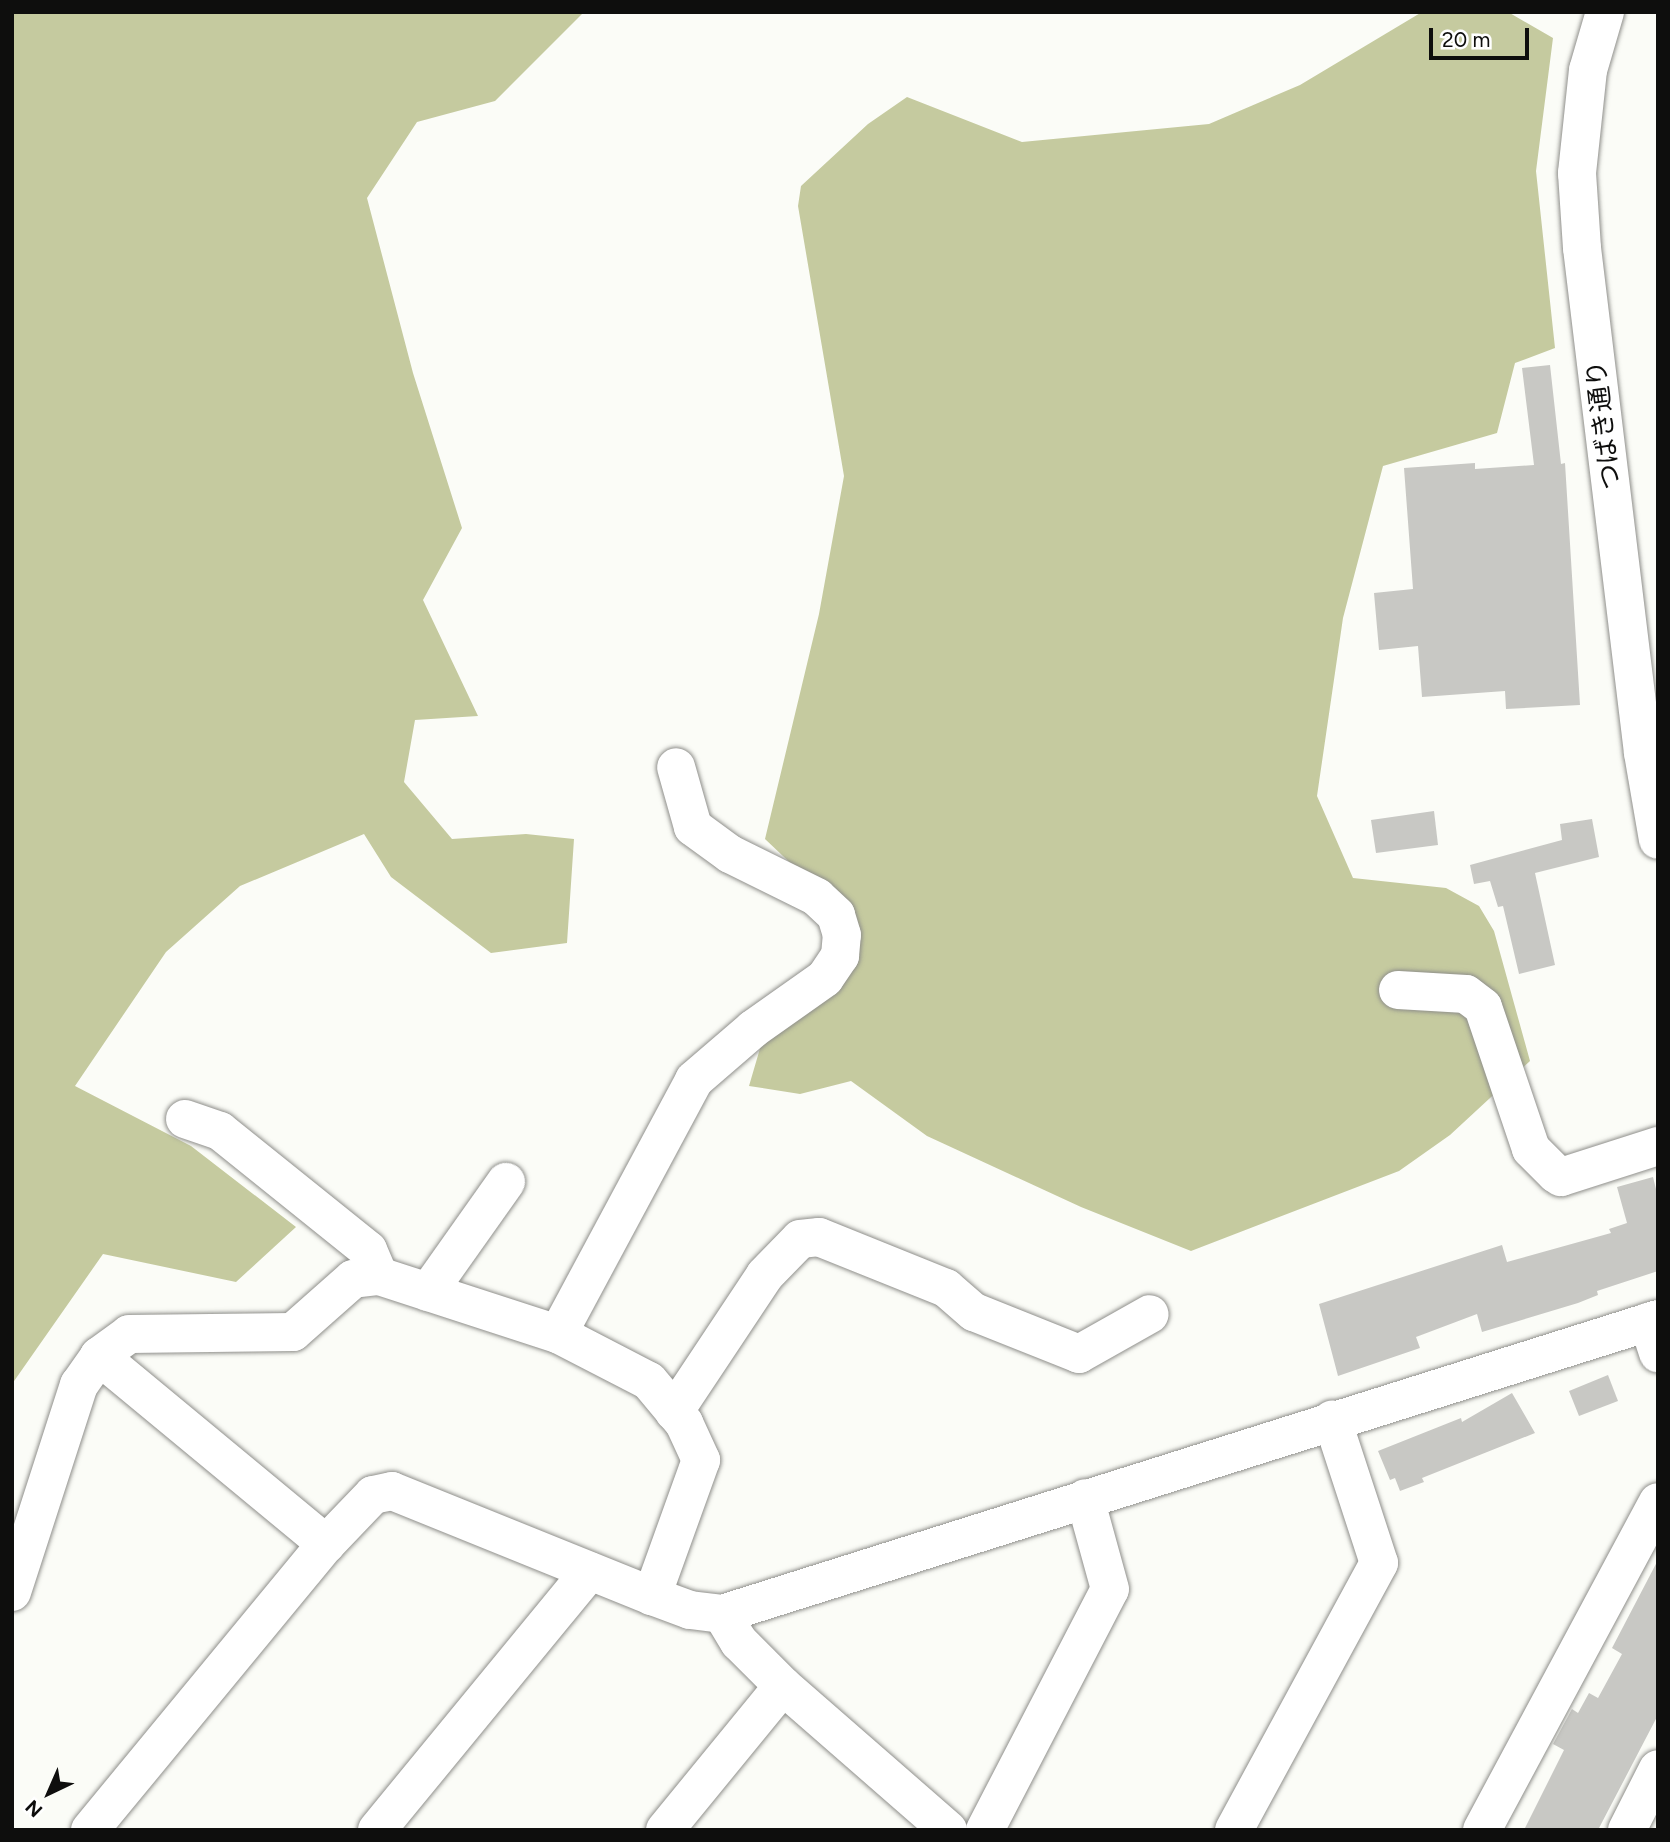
<!DOCTYPE html>
<html>
<head>
<meta charset="utf-8">
<style>
	body { margin:0 }
	#map { position:relative; width:1670px; height:1842px; overflow:hidden; background:#fbfcf7; font-family:Figtree,"Noto Sans JP",sans-serif }
	div>[style] { position:absolute }
	.forest>* { inset:0; background:#c5ca9f }
	.building>* { inset:0; background:#c8c8c4 }
	.roads { filter:drop-shadow(0 0 2px #8f8f8b) drop-shadow(0 0 2px #8f8f8b) }
	.street>* { height:38px; margin:-19px; padding:0 19px; transform-origin:19px; border-radius:19px; background:#fff }
	.secondary>* { height:38px; margin:-19px; padding:0 19px; transform-origin:19px; border-radius:19px; background:#fff }
	span { translate:-50% -50%; white-space:nowrap; text-align:center; line-height:1.15; -webkit-text-stroke:7px #fff; paint-order:stroke }
	.street-label { font-size:26px; color:#0e0e0d }
	.frame { position:absolute; inset:0; border:14px solid #0e0e0d; pointer-events:none }
	.north { position:absolute; left:14px; top:1758px; width:70px; height:70px; -webkit-text-stroke:5px #fff; paint-order:stroke; rotate:224deg; font-size:19px; font-weight:700; line-height:28px; text-align:center; color:#0e0e0d }
	.north::after { content:''; display:block; margin:auto; width:24px; height:32px; background:#0e0e0d; clip-path:polygon(50% 0,100% 100%,50% 72%,0 100%) }
	.scale { position:absolute; left:1429px; top:28px; width:100px; height:32px; box-sizing:border-box; border:4px solid #0e0e0d; border-top:0; padding-left:9px; font-size:21px; line-height:24px; white-space:nowrap; color:#0e0e0d; -webkit-text-stroke:5px #fff; paint-order:stroke }
</style>
</head>
<body>
<div id="map">
	<div class="forest">
		<div style="clip-path:polygon(12px 12px,584px 12px,495px 101px,417px 122px,367px 198px,413px 373px,462px 528px,423px 600px,478px 716px,415px 720px,404px 782px,452px 839px,526px 834px,574px 839px,567px 943px,491px 953px,391px 877px,364px 834px,240px 886px,166px 952px,75px 1086px,191px 1146px,296px 1227px,236px 1282px,103px 1254px,12px 1384px)"></div>
		<div style="clip-path:polygon(1422px 12px,1508px 12px,1553px 38px,1536px 171px,1555px 348px,1515px 363px,1497px 433px,1383px 466px,1343px 618px,1317px 796px,1353px 878px,1446px 888px,1479px 906px,1494px 931px,1530px 1061px,1450px 1135px,1399px 1171px,1191px 1251px,1081px 1207px,927px 1136px,851px 1081px,800px 1094px,749px 1086px,766px 1028px,859px 928px,765px 839px,819px 614px,844px 476px,798px 206px,801px 186px,868px 124px,907px 97px,1022px 142px,1209px 124px,1300px 85px)"></div>
	</div>
	<div class="building">
		<div style="clip-path:polygon(1550px 365px,1561px 464px,1565px 463px,1580px 705px,1506px 709px,1505px 691px,1422px 697px,1418px 646px,1379px 650px,1374px 593px,1413px 589px,1404px 468px,1475px 463px,1475px 469px,1534px 465px,1522px 368px)"></div>
		<div style="clip-path:polygon(1434px 811px,1438px 845px,1376px 853px,1371px 820px)"></div>
		<div style="clip-path:polygon(1592px 819px,1599px 857px,1535px 873px,1555px 965px,1519px 974px,1503px 906px,1498px 907px,1490px 881px,1474px 884px,1470px 865px,1562px 840px,1560px 824px)"></div>
		<div style="clip-path:polygon(1653px 1177px,1658px 1197px,1658px 1271px,1597px 1291px,1598px 1295px,1578px 1303px,1482px 1332px,1477px 1314px,1416px 1337px,1420px 1348px,1338px 1376px,1319px 1304px,1502px 1245px,1507px 1262px,1611px 1233px,1609px 1229px,1627px 1223px,1617px 1187px)"></div>
		<div style="clip-path:polygon(1608px 1375px,1618px 1401px,1579px 1416px,1569px 1391px)"></div>
		<div style="clip-path:polygon(1512px 1393px,1535px 1433px,1422px 1478px,1424px 1482px,1400px 1491px,1395px 1478px,1390px 1480px,1378px 1451px,1461px 1418px,1462px 1422px)"></div>
		<div style="clip-path:polygon(1658px 1560px,1658px 1715px,1598px 1830px,1524px 1830px,1564px 1750px,1553px 1744px,1572px 1709px,1578px 1713px,1589px 1693px,1598px 1698px,1622px 1654px,1612px 1648px)"></div>
	</div>
	<div class="roads">
		<div class="street">
			<div style="left:1398px;top:990px;width:68px;rotate:3.4deg"></div>
			<div style="left:1466px;top:994px;width:21px;rotate:37deg"></div>
			<div style="left:1483px;top:1007px;width:150px;rotate:71.3deg"></div>
			<div style="left:1531px;top:1149px;width:35px;rotate:45deg"></div>
			<div style="left:1556px;top:1174px;width:6px;rotate:31deg"></div>
			<div style="left:1561px;top:1177px;width:102px;rotate:-17.7deg"></div>
			<div style="left:185px;top:1119px;width:37px;rotate:19deg"></div>
			<div style="left:220px;top:1131px;width:190px;rotate:38.8deg"></div>
			<div style="left:368px;top:1250px;width:28px;rotate:67deg"></div>
			<div style="left:428px;top:1292px;width:135px;rotate:-54.7deg"></div>
			<div style="left:1648px;top:1322px;width:33px;rotate:72deg"></div>
			<div style="left:558px;top:1334px;width:288px;rotate:-61.8deg"></div>
			<div style="left:694px;top:1080px;width:78px;rotate:-40.8deg"></div>
			<div style="left:753px;top:1029px;width:88px;rotate:-35.3deg"></div>
			<div style="left:825px;top:978px;width:27px;rotate:-56deg"></div>
			<div style="left:840px;top:956px;width:21px;rotate:-85deg"></div>
			<div style="left:842px;top:935px;width:21px;rotate:-107deg"></div>
			<div style="left:836px;top:915px;width:26px;rotate:-137deg"></div>
			<div style="left:817px;top:897px;width:97px;rotate:-153.7deg"></div>
			<div style="left:730px;top:854px;width:46px;rotate:-143.9deg"></div>
			<div style="left:693px;top:827px;width:62px;rotate:-105.8deg"></div>
			<div style="left:99px;top:1356px;width:295px;rotate:39.6deg"></div>
			<div style="left:674px;top:1412px;width:164px;rotate:-56.4deg"></div>
			<div style="left:765px;top:1275px;width:50px;rotate:-45.8deg"></div>
			<div style="left:800px;top:1239px;width:19px;rotate:-6deg"></div>
			<div style="left:819px;top:1237px;width:137px;rotate:21.9deg"></div>
			<div style="left:946px;top:1288px;width:37px;rotate:41deg"></div>
			<div style="left:974px;top:1312px;width:113px;rotate:21.8deg"></div>
			<div style="left:1079px;top:1354px;width:81px;rotate:-29.4deg"></div>
			<div style="left:12px;top:1592px;width:218px;rotate:-72.1deg"></div>
			<div style="left:79px;top:1385px;width:35px;rotate:-55deg"></div>
			<div style="left:99px;top:1356px;width:37px;rotate:-36deg"></div>
			<div style="left:129px;top:1334px;width:164px;rotate:-0.7deg"></div>
			<div style="left:293px;top:1332px;width:80px;rotate:-41.5deg"></div>
			<div style="left:353px;top:1279px;width:26px;rotate:-7deg"></div>
			<div style="left:379px;top:1276px;width:188px;rotate:18deg"></div>
			<div style="left:558px;top:1334px;width:102px;rotate:27.3deg"></div>
			<div style="left:649px;top:1381px;width:55px;rotate:50.2deg"></div>
			<div style="left:684px;top:1423px;width:41px;rotate:65.3deg"></div>
			<div style="left:701px;top:1460px;width:145px;rotate:109.8deg"></div>
			<div style="left:722px;top:1614px;width:33px;rotate:59deg"></div>
			<div style="left:739px;top:1642px;width:62px;rotate:45deg"></div>
			<div style="left:783px;top:1686px;width:219px;rotate:41.1deg"></div>
			<div style="left:377px;top:1830px;width:335px;rotate:-50.6deg"></div>
			<div style="left:665px;top:1830px;width:186px;rotate:-50.7deg"></div>
			<div style="left:985px;top:1830px;width:271px;rotate:-62.6deg"></div>
			<div style="left:1110px;top:1589px;width:94px;rotate:-105.4deg"></div>
			<div style="left:1234px;top:1830px;width:304px;rotate:-61.5deg"></div>
			<div style="left:1379px;top:1563px;width:151px;rotate:-108.1deg"></div>
			<div style="left:1482px;top:1830px;width:372px;rotate:-61.8deg"></div>
			<div style="left:1627px;top:1830px;width:68px;rotate:-63.1deg"></div>
		</div>
		<div class="secondary">
			<div style="left:1605px;top:12px;width:60px;rotate:106.3deg"></div>
			<div style="left:1588px;top:70px;width:104px;rotate:96.1deg"></div>
			<div style="left:1577px;top:173px;width:75px;rotate:86.2deg"></div>
			<div style="left:1582px;top:248px;width:509px;rotate:83.11deg"></div>
			<div style="left:1643px;top:753px;width:88px;rotate:80.2deg"></div>
			<div style="left:90px;top:1830px;width:371px;rotate:-50.5deg"></div>
			<div style="left:326px;top:1544px;width:68px;rotate:-46.2deg"></div>
			<div style="left:373px;top:1495px;width:19px;rotate:-12deg"></div>
			<div style="left:392px;top:1491px;width:280px;rotate:22deg"></div>
			<div style="left:652px;top:1596px;width:40px;rotate:20.2deg"></div>
			<div style="left:690px;top:1610px;width:32px;rotate:7deg"></div>
			<div style="left:722px;top:1614px;width:981px;rotate:-17.49deg"></div>
		</div>
	</div>
	<div class="street-label">
		<span style="left:1604px;top:425px;rotate:-97deg">つばき通り</span>
	</div>
	<div class="frame"></div>
	<div class="north">N</div>
	<div class="scale">20 m</div>
</div>
</body>
</html>
